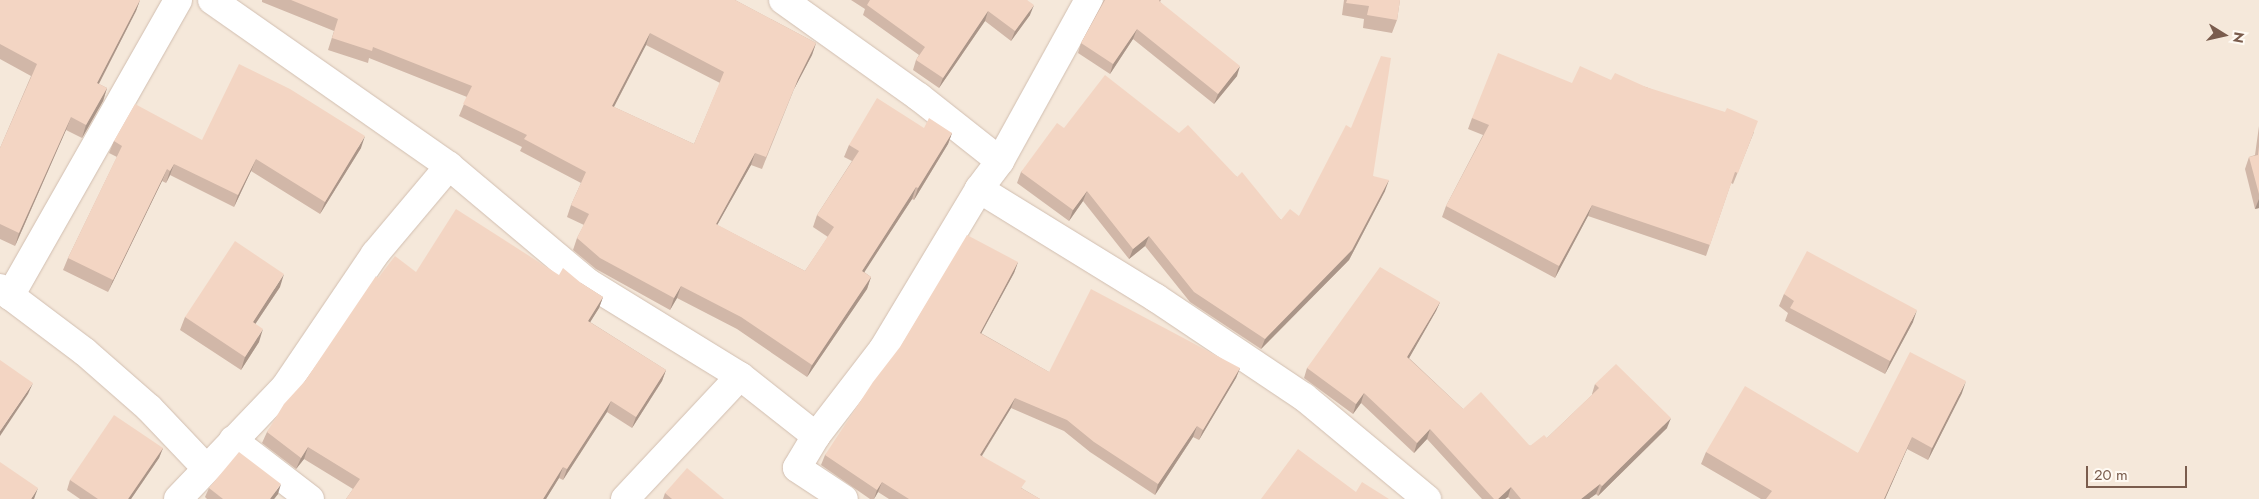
<!DOCTYPE html>
<html>
<head>
<meta charset="utf-8">
<style>
	body { margin:0 }
	#map { position:relative; width:2259px; height:499px; overflow:hidden; background:#fdf6ec; font-family:Jost,sans-serif }
	div>[style] { position:absolute }
	.residential>* { inset:0; background:#f5e8da }
	.roads { filter:drop-shadow(0 0 1px #d1beb0) drop-shadow(0 0 1px #d1beb0) }
	.minor>* { height:28px; margin:-14px; padding:0 14px; transform-origin:14px; border-radius:14px; background:#fff }
	.wall>* { inset:0; background:#d1b7a8 }
	.shaded-wall>* { inset:0; background:#aa9588 }
	.building>* { inset:0; background:#f3d5c3 }
	span { translate:-50% -50%; white-space:nowrap; text-align:center; line-height:1.15; -webkit-text-stroke:5px #fffaf3; paint-order:stroke }
	.north { position:absolute; left:2199px; top:10px; width:50px; height:50px; -webkit-text-stroke:4px #fffaf3; paint-order:stroke; rotate:100deg; font-size:14px; font-weight:700; line-height:20px; text-align:center; color:#7a5c4d }
	.north::after { content:''; display:block; margin:auto; width:18px; height:22px; background:#7a5c4d; clip-path:polygon(50% 0,100% 100%,50% 72%,0 100%) }
	.scale { position:absolute; left:2086px; top:466px; width:101px; height:22px; box-sizing:border-box; border:2px solid #7a5c4d; border-top:0; padding-left:6px; font-size:15px; line-height:18px; white-space:nowrap; color:#7a5c4d; -webkit-text-stroke:4px #fffaf3; paint-order:stroke }
</style>
</head>
<body>
<div id="map">
	<div class="residential">
		<div style="clip-path:polygon(0 0,2259px 0,2259px 499px,0 499px)"></div>
	</div>
	<div class="roads">
		<div class="minor">
			<div style="left:212px;top:0;width:289px;rotate:35deg"></div>
			<div style="left:449px;top:166px;width:180px;rotate:40deg"></div>
			<div style="left:587px;top:282px;width:180px;rotate:31.6deg"></div>
			<div style="left:740px;top:376px;width:97px;rotate:38.3deg"></div>
			<div style="left:816px;top:436px;width:110px;rotate:-52.4deg"></div>
			<div style="left:883px;top:349px;width:187px;rotate:-59deg"></div>
			<div style="left:979px;top:189px;width:35px;rotate:-53deg"></div>
			<div style="left:1000px;top:161px;width:184px;rotate:-61.1deg"></div>
			<div style="left:783px;top:0;width:167px;rotate:35.5deg"></div>
			<div style="left:919px;top:97px;width:103px;rotate:38.3deg"></div>
			<div style="left:979px;top:189px;width:208px;rotate:31.6deg"></div>
			<div style="left:1156px;top:298px;width:178px;rotate:33.8deg"></div>
			<div style="left:1304px;top:397px;width:160px;rotate:39.7deg"></div>
			<div style="left:0;top:288px;width:106px;rotate:37deg"></div>
			<div style="left:85px;top:352px;width:85px;rotate:41.2deg"></div>
			<div style="left:149px;top:408px;width:83px;rotate:46.5deg"></div>
			<div style="left:10px;top:296px;width:340px;rotate:-60.4deg"></div>
			<div style="left:816px;top:436px;width:37px;rotate:121deg"></div>
			<div style="left:797px;top:468px;width:56px;rotate:33.4deg"></div>
			<div style="left:233px;top:440px;width:97px;rotate:37.5deg"></div>
			<div style="left:178px;top:499px;width:155px;rotate:-46.3deg"></div>
			<div style="left:285px;top:387px;width:161px;rotate:-55.9deg"></div>
			<div style="left:375px;top:254px;width:115px;rotate:-49.9deg"></div>
			<div style="left:625px;top:499px;width:168px;rotate:-46.9deg"></div>
		</div>
	</div>
	<div class="wall">
		<div style="clip-path:polygon(0 0,140px 0,136px 11px,99px 84px,107px 88px,103px 101px,82px 138px,66px 130px,15px 246px,0 239px,0 148px,31px 76px,0 59px)"></div>
		<div style="clip-path:polygon(evenodd,262px 0,735px 0,816px 43px,812px 55px,793px 91px,762px 169px,751px 165px,717px 225px,805px 271px,828px 237px,813px 227px,817px 215px,852px 161px,844px 157px,849px 145px,924px 128px,952px 133px,948px 144px,914px 200px,912px 199px,864px 272px,871px 277px,867px 289px,807px 377px,737px 329px,677px 298px,670px 310px,596px 269px,573px 250px,577px 238px,584px 225px,567px 217px,571px 205px,581px 183px,520px 151px,522px 147px,459px 116px,467px 97px,369px 58px,368px 63px,328px 50px,334px 31px,262px 2px,262px 0,646px 45px,720px 83px,694px 144px,614px 107px,646px 45px)"></div>
		<div style="clip-path:polygon(851px 0,1027px 0,1030px 15px,1011px 41px,985px 21px,939px 88px,913px 70px,916px 60px,919px 55px,863px 15px,865px 9px)"></div>
		<div style="clip-path:polygon(1104px 0,1161px 0,1160px 2px,1237px 76px,1214px 104px,1133px 39px,1110px 74px,1078px 53px,1081px 43px)"></div>
		<div style="clip-path:polygon(1344px 0,1400px 0,1397px 20px,1392px 33px,1363px 28px,1364px 19px,1342px 15px)"></div>
		<div style="clip-path:polygon(1611px 80px,1646px 87px,1754px 132px,1733px 184px,1731px 183px,1706px 256px,1588px 216px,1555px 278px,1442px 217px,1446px 206px,1483px 135px,1468px 129px,1472px 118px,1572px 83px)"></div>
		<div style="clip-path:polygon(2259px 126px,2259px 208px,2255px 209px,2245px 169px,2249px 157px,2255px 155px)"></div>
		<div style="clip-path:polygon(1064px 128px,1179px 133px,1237px 177px,1281px 220px,1299px 216px,1373px 176px,1385px 191px,1349px 260px,1261px 349px,1190px 302px,1145px 246px,1129px 259px,1083px 201px,1069px 221px,1017px 183px,1021px 172px)"></div>
		<div style="clip-path:polygon(202px 140px,361px 148px,320px 214px,251px 171px,234px 207px,170px 175px,166px 183px,162px 181px,108px 292px,63px 270px,68px 258px,117px 157px,109px 153px,114px 141px)"></div>
		<div style="clip-path:polygon(1018px 262px,1014px 273px,981px 333px,1049px 372px,1240px 368px,1236px 378px,1199px 440px,1193px 437px,1155px 495px,1090px 452px,1064px 431px,1011px 408px,982px 456px,1023px 489px,1040px 499px,889px 499px,878px 492px,874px 499px,870px 499px,821px 465px,825px 455px)"></div>
		<div style="clip-path:polygon(559px 275px,581px 283px,603px 297px,599px 308px,590px 322px,666px 370px,662px 381px,632px 428px,607px 412px,563px 480px,559px 478px,546px 499px,346px 499px,353px 489px,304px 459px,296px 469px,262px 443px,267px 432px,305px 381px,378px 278px)"></div>
		<div style="clip-path:polygon(280px 287px,255px 324px,259px 342px,241px 370px,180px 330px,185px 317px)"></div>
		<div style="clip-path:polygon(1784px 294px,1913px 322px,1885px 374px,1785px 321px,1788px 313px,1779px 306px)"></div>
		<div style="clip-path:polygon(1440px 302px,1436px 311px,1409px 358px,1463px 409px,1530px 446px,1547px 438px,1592px 395px,1592px 394px,1595px 384px,1667px 428px,1598px 496px,1596px 494px,1589px 499px,1510px 499px,1508px 497px,1505px 499px,1482px 499px,1427px 439px,1414px 453px,1361px 403px,1353px 414px,1304px 378px,1307px 368px)"></div>
		<div style="clip-path:polygon(1962px 393px,1928px 460px,1907px 449px,1885px 499px,1761px 499px,1701px 464px,1706px 452px,1858px 453px)"></div>
		<div style="clip-path:polygon(163px 448px,159px 458px,131px 499px,80px 499px,67px 490px,70px 480px)"></div>
		<div style="clip-path:polygon(209px 488px,278px 494px,274px 499px,207px 499px,205px 497px)"></div>
		<div style="clip-path:polygon(665px 493px,724px 499px,663px 499px)"></div>
	</div>
	<div class="shaded-wall">
		<div style="clip-path:polygon(140px 0,136px 11px,93px 95px,97px 83px)"></div>
		<div style="clip-path:polygon(1034px 5px,1030px 15px,1011px 41px,1015px 31px)"></div>
		<div style="clip-path:polygon(988px 11px,985px 21px,939px 88px,943px 78px)"></div>
		<div style="clip-path:polygon(1137px 29px,1133px 39px,1110px 74px,1113px 64px)"></div>
		<div style="clip-path:polygon(650px 33px,646px 45px,608px 118px,612px 106px)"></div>
		<div style="clip-path:polygon(816px 43px,812px 55px,793px 91px,762px 169px,798px 79px)"></div>
		<div style="clip-path:polygon(1240px 66px,1237px 76px,1214px 104px,1218px 94px)"></div>
		<div style="clip-path:polygon(107px 88px,103px 101px,82px 138px,86px 125px)"></div>
		<div style="clip-path:polygon(71px 117px,66px 130px,15px 246px,19px 233px)"></div>
		<div style="clip-path:polygon(952px 133px,948px 144px,914px 200px,918px 188px)"></div>
		<div style="clip-path:polygon(365px 136px,361px 148px,320px 214px,325px 202px)"></div>
		<div style="clip-path:polygon(755px 153px,751px 165px,711px 236px,716px 224px)"></div>
		<div style="clip-path:polygon(256px 159px,251px 171px,234px 207px,238px 195px)"></div>
		<div style="clip-path:polygon(174px 164px,170px 175px,166px 183px,170px 171px)"></div>
		<div style="clip-path:polygon(167px 169px,162px 181px,108px 292px,113px 280px)"></div>
		<div style="clip-path:polygon(1389px 180px,1385px 191px,1349px 260px,1261px 349px,1265px 339px)"></div>
		<div style="clip-path:polygon(916px 187px,912px 199px,858px 282px,862px 271px)"></div>
		<div style="clip-path:polygon(1087px 191px,1083px 201px,1069px 221px,1073px 210px)"></div>
		<div style="clip-path:polygon(2259px 199px,2259px 208px,2255px 209px)"></div>
		<div style="clip-path:polygon(1592px 205px,1588px 216px,1555px 278px,1559px 266px)"></div>
		<div style="clip-path:polygon(1149px 236px,1145px 246px,1129px 259px,1133px 249px)"></div>
		<div style="clip-path:polygon(1018px 262px,1014px 273px,976px 343px,980px 333px)"></div>
		<div style="clip-path:polygon(284px 274px,280px 287px,248px 335px,253px 322px)"></div>
		<div style="clip-path:polygon(871px 277px,867px 289px,807px 377px,812px 365px)"></div>
		<div style="clip-path:polygon(681px 286px,677px 298px,670px 310px,674px 298px)"></div>
		<div style="clip-path:polygon(603px 297px,599px 308px,584px 332px,588px 321px)"></div>
		<div style="clip-path:polygon(1440px 302px,1436px 311px,1404px 367px,1407px 357px)"></div>
		<div style="clip-path:polygon(1917px 310px,1913px 322px,1885px 374px,1890px 361px)"></div>
		<div style="clip-path:polygon(263px 329px,259px 342px,241px 370px,245px 357px)"></div>
		<div style="clip-path:polygon(1240px 368px,1236px 378px,1199px 440px,1203px 430px)"></div>
		<div style="clip-path:polygon(666px 370px,662px 381px,632px 428px,636px 417px)"></div>
		<div style="clip-path:polygon(1966px 381px,1962px 393px,1928px 460px,1932px 448px)"></div>
		<div style="clip-path:polygon(33px 383px,28px 394px,0 436px,0 431px)"></div>
		<div style="clip-path:polygon(1364px 393px,1361px 403px,1353px 414px,1356px 404px)"></div>
		<div style="clip-path:polygon(1015px 398px,1011px 408px,976px 465px,980px 455px)"></div>
		<div style="clip-path:polygon(611px 401px,607px 412px,563px 480px,567px 469px)"></div>
		<div style="clip-path:polygon(1671px 418px,1667px 428px,1598px 496px,1602px 486px)"></div>
		<div style="clip-path:polygon(1197px 426px,1193px 437px,1155px 495px,1158px 484px)"></div>
		<div style="clip-path:polygon(1430px 429px,1427px 439px,1414px 453px,1417px 443px)"></div>
		<div style="clip-path:polygon(1912px 437px,1907px 449px,1885px 499px,1884px 499px)"></div>
		<div style="clip-path:polygon(308px 447px,304px 459px,296px 469px,301px 458px)"></div>
		<div style="clip-path:polygon(163px 448px,159px 458px,131px 499px,128px 499px)"></div>
		<div style="clip-path:polygon(563px 467px,559px 478px,546px 499px,543px 499px)"></div>
		<div style="clip-path:polygon(882px 482px,878px 492px,874px 499px,877px 490px)"></div>
		<div style="clip-path:polygon(281px 484px,278px 494px,274px 499px,270px 499px)"></div>
		<div style="clip-path:polygon(1600px 484px,1596px 494px,1589px 499px,1581px 499px)"></div>
		<div style="clip-path:polygon(1511px 487px,1508px 497px,1505px 499px,1498px 499px)"></div>
		<div style="clip-path:polygon(38px 488px,34px 499px,31px 499px)"></div>
	</div>
	<div class="building">
		<div style="clip-path:polygon(0 0,140px 0,97px 83px,107px 88px,86px 125px,71px 117px,19px 233px,0 224px,0 148px,37px 64px,0 44px)"></div>
		<div style="clip-path:polygon(evenodd,291px 0,735px 0,816px 43px,798px 79px,766px 157px,755px 153px,716px 224px,805px 271px,834px 227px,817px 215px,859px 151px,849px 145px,877px 98px,924px 128px,929px 118px,952px 133px,918px 188px,916px 187px,862px 271px,871px 277px,812px 365px,741px 317px,681px 286px,674px 298px,600px 258px,577px 238px,589px 214px,571px 205px,586px 172px,524px 139px,527px 135px,463px 104px,472px 86px,373px 47px,372px 51px,332px 38px,338px 19px,291px 0,650px 33px,724px 72px,694px 144px,612px 106px,650px 33px)"></div>
		<div style="clip-path:polygon(870px 0,1027px 0,1034px 5px,1015px 31px,988px 11px,943px 78px,916px 60px,925px 47px,867px 5px)"></div>
		<div style="clip-path:polygon(1105px 0,1159px 0,1159px 1px,1240px 66px,1218px 94px,1137px 29px,1113px 64px,1081px 43px)"></div>
		<div style="clip-path:polygon(1347px 0,1400px 0,1397px 20px,1367px 15px,1369px 6px,1346px 3px)"></div>
		<div style="clip-path:polygon(1498px 53px,1572px 83px,1580px 66px,1611px 80px,1615px 73px,1646px 87px,1725px 112px,1727px 108px,1758px 121px,1738px 173px,1735px 172px,1710px 245px,1592px 205px,1559px 266px,1446px 206px,1489px 125px,1472px 118px)"></div>
		<div style="clip-path:polygon(1381px 56px,1391px 58px,1373px 176px,1389px 180px,1352px 250px,1265px 339px,1194px 292px,1149px 236px,1133px 249px,1087px 191px,1073px 210px,1021px 172px,1057px 123px,1064px 128px,1105px 75px,1179px 133px,1188px 125px,1237px 177px,1242px 172px,1281px 220px,1290px 209px,1299px 216px,1346px 125px,1351px 128px)"></div>
		<div style="clip-path:polygon(239px 64px,290px 89px,365px 136px,325px 202px,256px 159px,238px 195px,174px 164px,170px 171px,167px 169px,113px 280px,68px 258px,122px 146px,114px 141px,135px 104px,202px 140px)"></div>
		<div style="clip-path:polygon(2259px 146px,2259px 194px,2249px 157px,2258px 155px)"></div>
		<div style="clip-path:polygon(456px 209px,559px 275px,563px 268px,581px 283px,603px 297px,588px 321px,666px 370px,636px 417px,611px 401px,567px 469px,563px 467px,543px 499px,346px 499px,360px 479px,308px 447px,301px 458px,267px 432px,284px 404px,305px 381px,376px 276px,378px 278px,395px 256px,416px 272px)"></div>
		<div style="clip-path:polygon(967px 235px,1018px 262px,980px 333px,1049px 372px,1091px 289px,1240px 368px,1203px 430px,1197px 426px,1158px 484px,1094px 442px,1067px 420px,1015px 398px,980px 455px,1026px 481px,1021px 488px,1040px 499px,909px 499px,882px 482px,877px 490px,825px 455px,873px 382px,900px 347px)"></div>
		<div style="clip-path:polygon(235px 241px,284px 274px,253px 322px,263px 329px,245px 357px,185px 317px)"></div>
		<div style="clip-path:polygon(1807px 251px,1917px 310px,1890px 361px,1790px 308px,1794px 301px,1784px 294px)"></div>
		<div style="clip-path:polygon(1380px 267px,1440px 302px,1407px 357px,1463px 409px,1481px 392px,1530px 446px,1544px 435px,1547px 438px,1599px 388px,1595px 384px,1616px 364px,1671px 418px,1602px 486px,1600px 484px,1581px 499px,1521px 499px,1511px 487px,1498px 499px,1494px 499px,1430px 429px,1417px 443px,1364px 393px,1356px 404px,1307px 368px)"></div>
		<div style="clip-path:polygon(1910px 352px,1966px 381px,1932px 448px,1912px 437px,1884px 499px,1766px 499px,1772px 491px,1706px 452px,1745px 386px,1858px 453px)"></div>
		<div style="clip-path:polygon(0 360px,33px 383px,0 431px)"></div>
		<div style="clip-path:polygon(114px 415px,163px 448px,128px 499px,98px 499px,70px 480px)"></div>
		<div style="clip-path:polygon(1298px 449px,1356px 492px,1362px 482px,1389px 499px,1261px 499px)"></div>
		<div style="clip-path:polygon(239px 452px,281px 484px,270px 499px,223px 499px,209px 488px)"></div>
		<div style="clip-path:polygon(0 462px,38px 488px,31px 499px,0 499px)"></div>
		<div style="clip-path:polygon(687px 468px,724px 499px,672px 499px,665px 493px)"></div>
	</div>
	<div class="north">N</div>
	<div class="scale">20 m</div>
</div>
</body>
</html>
